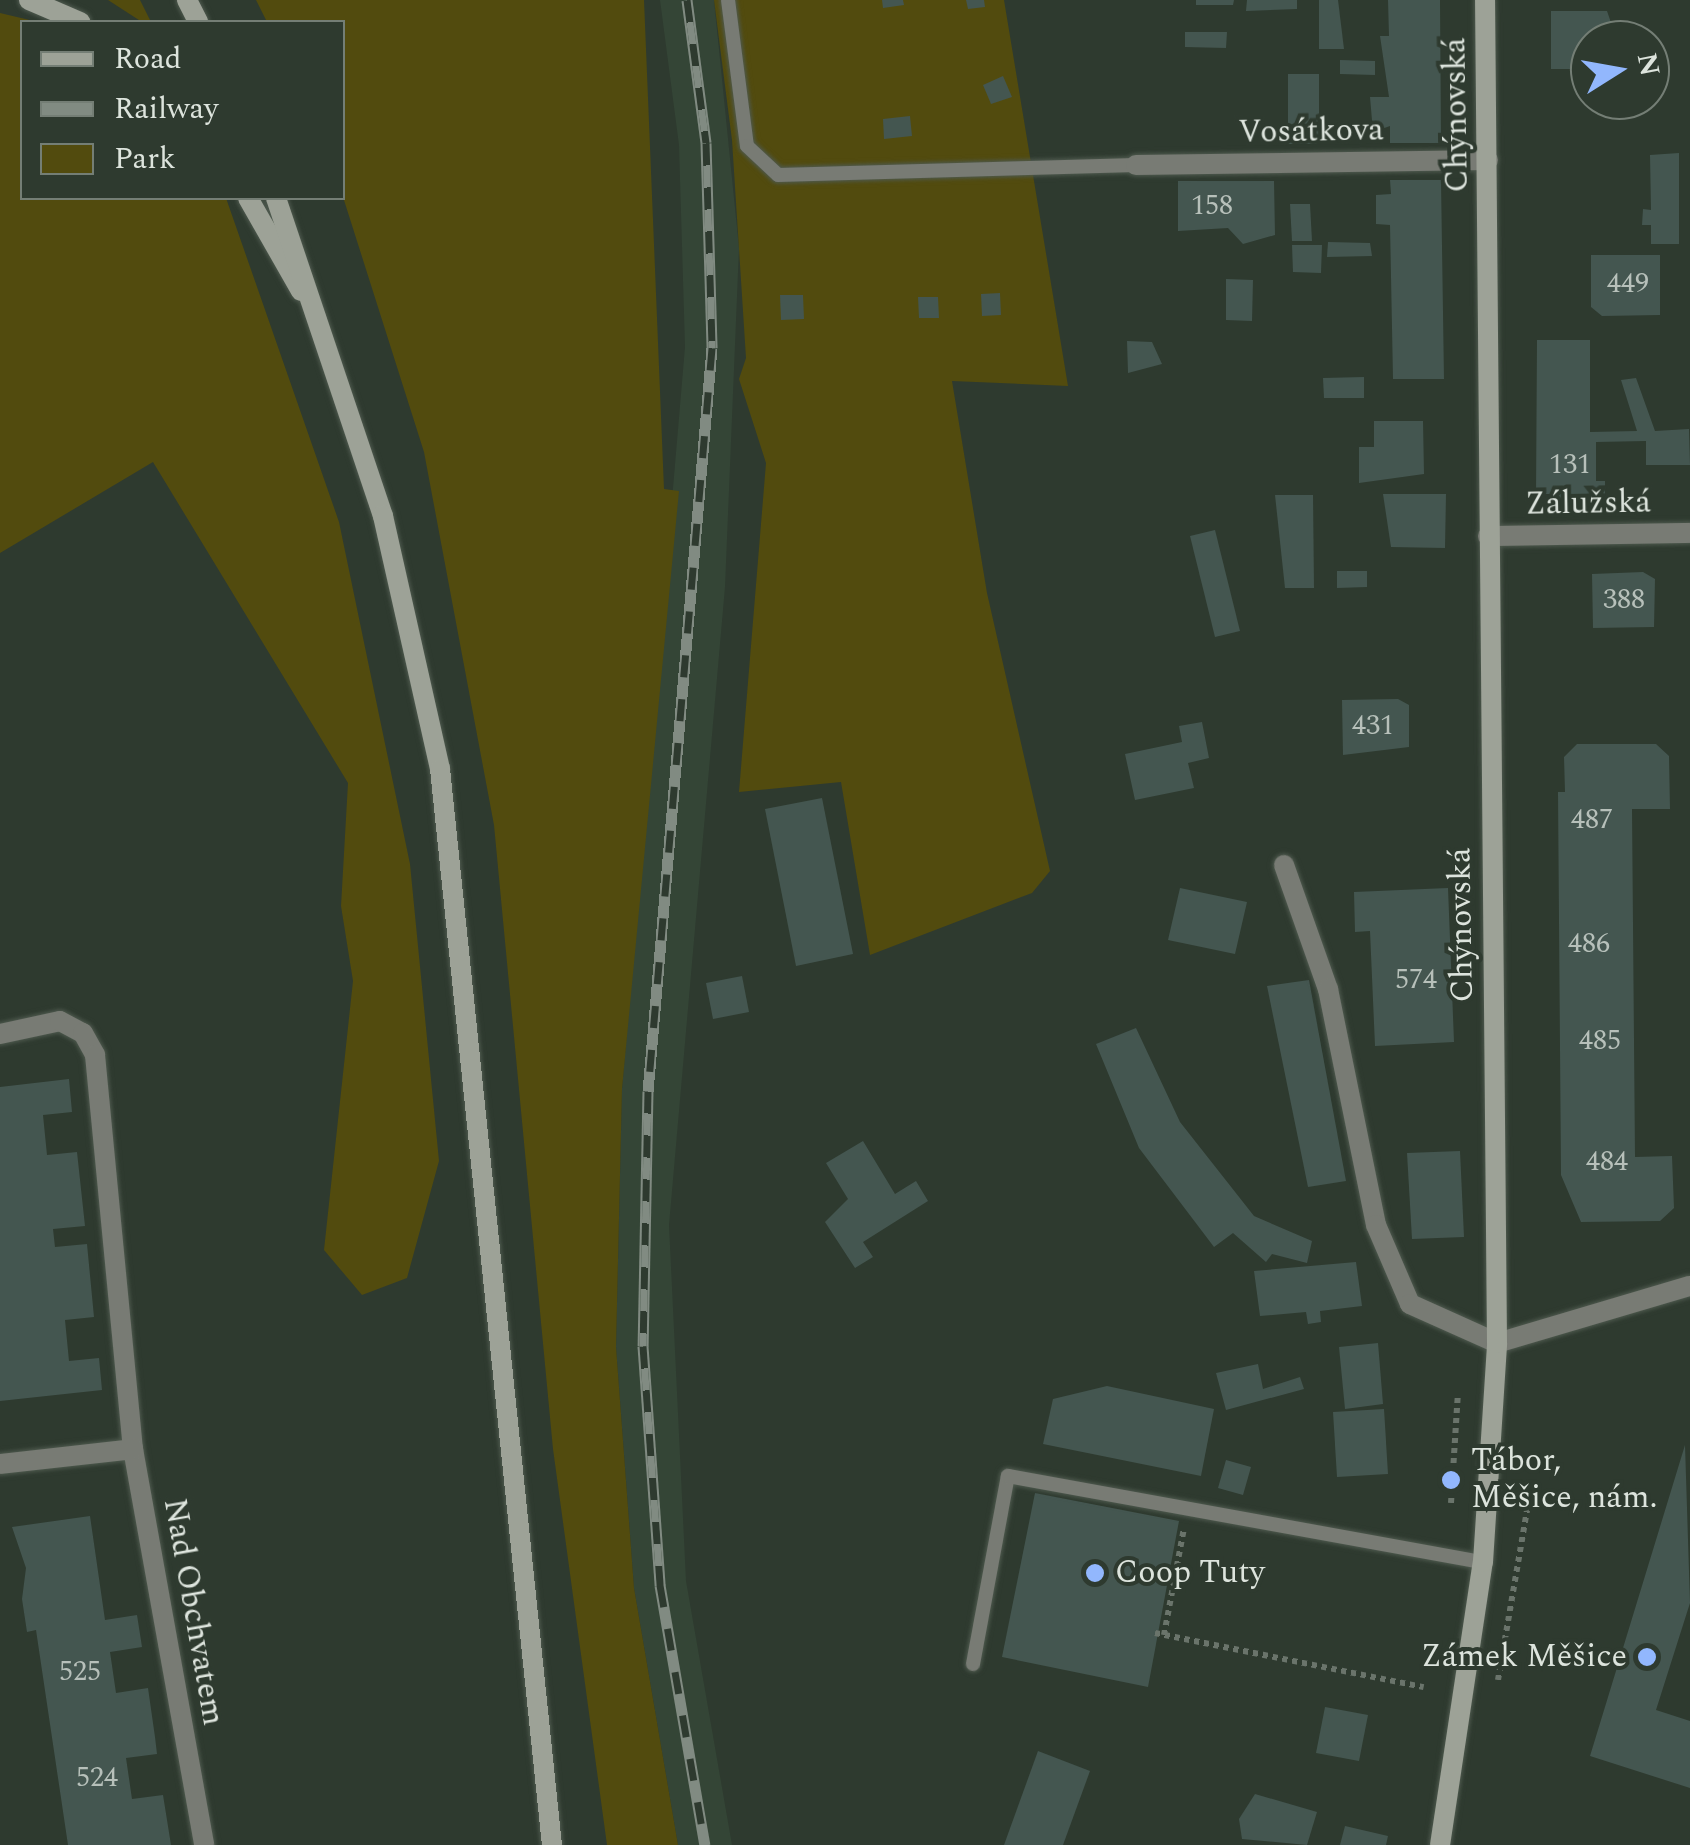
<!DOCTYPE html>
<html>
<head>
<meta charset="utf-8">
<style>
	body { margin:0 }
	#map { position:relative; width:1690px; height:1845px; overflow:hidden; background:#2e3a2f; font-family:Spectral,serif }
	div>[style] { position:absolute }
	.built>* { inset:0; background:#344536 }
	.green>* { inset:0; background:#524b0e }
	.building>* { inset:0; background:#445650 }
	.path>* { height:6px; margin-top:-3px; transform-origin:0; background:repeating-linear-gradient(90deg,#6a746b 0 5px,transparent 0 10px) }
	.roads { filter:drop-shadow(0 0 2px #4e594e) drop-shadow(0 0 2px #4e594e) }
	.lane>* { height:14px; margin:-7px; padding:0 7px; transform-origin:7px; border-radius:7px; background:#787b74 }
	.street>* { height:20px; margin:-10px; padding:0 10px; transform-origin:10px; border-radius:10px; background:#787b74 }
	.secondary>* { height:20px; margin:-10px; padding:0 10px; transform-origin:10px; border-radius:10px; background:#9da297 }
	.rail>* { height:11px; margin-top:-5.5px; transform-origin:0; background:repeating-linear-gradient(90deg,#2e3a2f 0 22px,#818b82 0 44px); box-sizing:border-box; border-block:2px solid #818b82 }
	.dots>* { width:28px; height:28px; translate:-50% -50%; box-sizing:border-box; border:5px solid #2e3a2f; border-radius:50% }
	span { translate:-50% -50%; white-space:nowrap; text-align:center; line-height:1.15; -webkit-text-stroke:8px #2e3a2f; paint-order:stroke }
	.number-label { font-size:28px; color:#b7c0ba }
	.number-label span { -webkit-text-stroke-width:0 }
	.street-label { font-size:32px; color:#dde4dd }
	.poi-label { font-size:32px; color:#dde4dd }
	.left { translate:0 -50%; text-align:left }
	.right { translate:-100% -50%; text-align:right }
	.legend { position:absolute; left:20px; top:20px; width:325px; height:180px; box-sizing:border-box; background:#2e3a2f; border:2px solid #747e75; margin:0; padding:12px 18px; list-style:none; font-size:30px; color:#dde4dd }
	.legend li { display:flex; align-items:center; gap:20px; height:50px }
	.legend b { width:50px; border:2px solid #747e75 }
	.north { position:absolute; left:1570px; top:20px; width:100px; height:100px; box-sizing:border-box; background:#2e3a2f; border:2px solid #747e75; border-radius:50%; rotate:79deg; font-size:28px; font-weight:700; line-height:40px; text-align:center; color:#dde4dd }
	.north::after { content:''; display:block; margin:auto; width:35px; height:45px; background:#92b7fd; clip-path:polygon(50% 0,100% 100%,50% 72%,0 100%) }
</style>
</head>
<body>
<div id="map">
	<div class="built">
		<div style="clip-path:polygon(660px 0,714px 0,739px 248px,725px 587px,669px 1225px,686px 1581px,732px 1845px,678px 1845px,634px 1588px,616px 1347px,622px 1089px,685px 347px,679px 145px)"></div>
	</div>
	<div class="green">
		<div style="clip-path:polygon(108px 0,140px 0,151px 22px,142px 22px)"></div>
		<div style="clip-path:polygon(256px 0,644px 0,664px 489px,679px 491px,622px 1089px,616px 1347px,634px 1588px,678px 1845px,607px 1845px,553px 1449px,494px 825px,424px 452px,343px 197px,342px 22px,267px 22px)"></div>
		<div style="clip-path:polygon(714px 0,1004px 0,1068px 386px,952px 381px,987px 593px,1050px 871px,1032px 893px,870px 955px,841px 782px,739px 792px,766px 463px,739px 379px,746px 358px,732px 140px)"></div>
		<div style="clip-path:polygon(0 13px,38px 22px,22px 22px,22px 198px,226px 198px,339px 522px,410px 864px,439px 1161px,407px 1278px,362px 1295px,324px 1250px,353px 981px,341px 906px,348px 783px,153px 462px,0 553px)"></div>
	</div>
	<div class="building">
		<div style="clip-path:polygon(882px 0,903px 0,904px 5px,883px 8px)"></div>
		<div style="clip-path:polygon(966px 0,984px 0,985px 7px,968px 9px)"></div>
		<div style="clip-path:polygon(1196px 0,1234px 0,1233px 5px,1196px 5px)"></div>
		<div style="clip-path:polygon(1247px 0,1297px 0,1297px 9px,1246px 11px)"></div>
		<div style="clip-path:polygon(1319px 0,1338px 0,1344px 49px,1319px 49px)"></div>
		<div style="clip-path:polygon(1388px 0,1440px 0,1441px 143px,1390px 143px,1390px 126px,1373px 132px,1370px 97px,1389px 97px,1380px 36px,1389px 36px)"></div>
		<div style="clip-path:polygon(1551px 11px,1607px 11px,1617px 40px,1590px 40px,1590px 69px,1551px 69px)"></div>
		<div style="clip-path:polygon(1185px 32px,1227px 32px,1226px 48px,1185px 47px)"></div>
		<div style="clip-path:polygon(1340px 60px,1375px 61px,1375px 75px,1340px 74px)"></div>
		<div style="clip-path:polygon(1288px 74px,1319px 74px,1319px 144px,1288px 144px)"></div>
		<div style="clip-path:polygon(1003px 76px,1012px 97px,991px 104px,983px 85px)"></div>
		<div style="clip-path:polygon(910px 116px,912px 136px,884px 139px,883px 119px)"></div>
		<div style="clip-path:polygon(1679px 153px,1679px 244px,1651px 244px,1651px 225px,1642px 225px,1643px 209px,1651px 210px,1650px 155px)"></div>
		<div style="clip-path:polygon(1390px 180px,1441px 180px,1444px 379px,1393px 379px,1390px 225px,1376px 224px,1376px 195px,1391px 194px)"></div>
		<div style="clip-path:polygon(1178px 181px,1274px 181px,1275px 235px,1243px 244px,1228px 228px,1178px 231px)"></div>
		<div style="clip-path:polygon(1290px 204px,1310px 204px,1312px 241px,1292px 241px)"></div>
		<div style="clip-path:polygon(1328px 242px,1370px 243px,1372px 256px,1327px 257px)"></div>
		<div style="clip-path:polygon(1292px 245px,1322px 245px,1321px 273px,1293px 272px)"></div>
		<div style="clip-path:polygon(1591px 255px,1660px 255px,1660px 315px,1602px 316px,1591px 307px)"></div>
		<div style="clip-path:polygon(1226px 279px,1253px 280px,1252px 321px,1226px 320px)"></div>
		<div style="clip-path:polygon(1000px 293px,1001px 315px,982px 316px,981px 294px)"></div>
		<div style="clip-path:polygon(780px 295px,803px 295px,804px 319px,781px 320px)"></div>
		<div style="clip-path:polygon(918px 297px,938px 297px,939px 318px,919px 318px)"></div>
		<div style="clip-path:polygon(1537px 340px,1590px 340px,1590px 432px,1637px 431px,1621px 380px,1636px 378px,1655px 431px,1689px 429px,1690px 465px,1646px 465px,1646px 441px,1596px 442px,1596px 481px,1605px 481px,1605px 494px,1556px 502px,1556px 494px,1536px 494px)"></div>
		<div style="clip-path:polygon(1127px 341px,1152px 342px,1162px 364px,1128px 373px)"></div>
		<div style="clip-path:polygon(1364px 377px,1364px 398px,1324px 398px,1323px 378px)"></div>
		<div style="clip-path:polygon(1374px 421px,1423px 421px,1424px 474px,1359px 483px,1359px 447px,1374px 447px)"></div>
		<div style="clip-path:polygon(1383px 494px,1446px 494px,1445px 548px,1391px 547px)"></div>
		<div style="clip-path:polygon(1275px 495px,1313px 495px,1314px 588px,1285px 588px)"></div>
		<div style="clip-path:polygon(1215px 530px,1240px 631px,1215px 637px,1190px 536px)"></div>
		<div style="clip-path:polygon(1337px 571px,1367px 571px,1367px 587px,1337px 588px)"></div>
		<div style="clip-path:polygon(1643px 572px,1655px 579px,1654px 627px,1593px 628px,1592px 574px)"></div>
		<div style="clip-path:polygon(1398px 699px,1409px 705px,1409px 747px,1343px 755px,1342px 700px)"></div>
		<div style="clip-path:polygon(1202px 722px,1209px 758px,1188px 763px,1194px 788px,1135px 800px,1125px 754px,1182px 742px,1179px 726px)"></div>
		<div style="clip-path:polygon(1577px 744px,1656px 744px,1669px 756px,1670px 809px,1632px 809px,1635px 1157px,1672px 1156px,1674px 1208px,1660px 1221px,1581px 1222px,1561px 1175px,1558px 792px,1565px 792px,1564px 757px)"></div>
		<div style="clip-path:polygon(822px 798px,853px 954px,796px 966px,765px 809px)"></div>
		<div style="clip-path:polygon(1180px 888px,1247px 902px,1235px 954px,1168px 940px)"></div>
		<div style="clip-path:polygon(1448px 888px,1454px 1042px,1375px 1046px,1370px 931px,1355px 932px,1354px 892px)"></div>
		<div style="clip-path:polygon(742px 976px,749px 1012px,713px 1019px,706px 983px)"></div>
		<div style="clip-path:polygon(1309px 980px,1346px 1181px,1308px 1187px,1267px 986px)"></div>
		<div style="clip-path:polygon(1136px 1028px,1180px 1122px,1254px 1216px,1312px 1241px,1307px 1263px,1272px 1254px,1266px 1262px,1233px 1233px,1214px 1247px,1139px 1148px,1096px 1044px)"></div>
		<div style="clip-path:polygon(69px 1079px,72px 1112px,43px 1115px,47px 1155px,77px 1152px,85px 1226px,53px 1229px,55px 1247px,87px 1244px,94px 1317px,65px 1320px,69px 1361px,99px 1358px,102px 1390px,0 1401px,0 1087px)"></div>
		<div style="clip-path:polygon(863px 1141px,895px 1194px,916px 1181px,928px 1201px,863px 1242px,873px 1257px,855px 1268px,825px 1222px,848px 1199px,826px 1163px)"></div>
		<div style="clip-path:polygon(1460px 1151px,1464px 1237px,1412px 1239px,1407px 1153px)"></div>
		<div style="clip-path:polygon(1356px 1262px,1362px 1306px,1320px 1311px,1321px 1322px,1308px 1324px,1306px 1312px,1260px 1316px,1254px 1271px)"></div>
		<div style="clip-path:polygon(1378px 1343px,1383px 1404px,1345px 1409px,1339px 1347px)"></div>
		<div style="clip-path:polygon(1258px 1364px,1263px 1389px,1300px 1377px,1304px 1389px,1226px 1410px,1216px 1373px)"></div>
		<div style="clip-path:polygon(1107px 1386px,1214px 1409px,1201px 1476px,1043px 1444px,1053px 1399px)"></div>
		<div style="clip-path:polygon(1384px 1409px,1388px 1474px,1337px 1477px,1333px 1412px)"></div>
		<div style="clip-path:polygon(1685px 1445px,1690px 1603px,1656px 1710px,1690px 1721px,1690px 1788px,1590px 1756px)"></div>
		<div style="clip-path:polygon(1226px 1460px,1251px 1467px,1243px 1495px,1218px 1488px)"></div>
		<div style="clip-path:polygon(1035px 1493px,1179px 1521px,1148px 1687px,1002px 1657px)"></div>
		<div style="clip-path:polygon(90px 1516px,105px 1620px,137px 1615px,142px 1647px,110px 1652px,116px 1693px,148px 1688px,155px 1737px,157px 1754px,126px 1758px,132px 1799px,163px 1795px,171px 1845px,68px 1845px,36px 1630px,27px 1632px,22px 1599px,26px 1568px,12px 1527px)"></div>
		<div style="clip-path:polygon(1325px 1707px,1368px 1715px,1359px 1761px,1316px 1753px)"></div>
		<div style="clip-path:polygon(1038px 1751px,1090px 1771px,1063px 1845px,1004px 1845px)"></div>
		<div style="clip-path:polygon(1255px 1794px,1317px 1812px,1307px 1845px,1242px 1839px,1239px 1819px)"></div>
		<div style="clip-path:polygon(1345px 1826px,1388px 1836px,1386px 1845px,1340px 1845px)"></div>
	</div>
	<div class="path">
		<div style="left:1451px;top:1503px;width:110px;rotate:-86.4deg"></div>
		<div style="left:1155px;top:1633px;width:274px;rotate:11.4deg"></div>
		<div style="left:1164px;top:1635px;width:109px;rotate:-79.4deg"></div>
		<div style="left:1498px;top:1680px;width:178px;rotate:-80.3deg"></div>
	</div>
	<div class="roads">
		<div class="lane">
			<div style="left:728px;top:0;width:147px;rotate:82.6deg"></div>
			<div style="left:747px;top:146px;width:42px;rotate:43.1deg"></div>
			<div style="left:778px;top:175px;width:358px;rotate:-1.6deg"></div>
			<div style="left:973px;top:1664px;width:191px;rotate:-79.5deg"></div>
			<div style="left:1008px;top:1476px;width:483px;rotate:10.3deg"></div>
		</div>
		<div class="street">
			<div style="left:1136px;top:165px;width:352px;rotate:-0.8deg"></div>
			<div style="left:1488px;top:536px;width:202px;rotate:-0.9deg"></div>
			<div style="left:1284px;top:865px;width:132px;rotate:70.5deg"></div>
			<div style="left:1328px;top:989px;width:241px;rotate:78.5deg"></div>
			<div style="left:1376px;top:1225px;width:86px;rotate:66.7deg"></div>
			<div style="left:1410px;top:1304px;width:95px;rotate:24.1deg"></div>
			<div style="left:1497px;top:1343px;width:201px;rotate:-16.5deg"></div>
			<div style="left:0;top:1034px;width:61px;rotate:-12.2deg"></div>
			<div style="left:60px;top:1021px;width:26px;rotate:28deg"></div>
			<div style="left:83px;top:1033px;width:25px;rotate:61deg"></div>
			<div style="left:95px;top:1055px;width:396px;rotate:84.5deg"></div>
			<div style="left:133px;top:1449px;width:402px;rotate:79.8deg"></div>
			<div style="left:0;top:1464px;width:134px;rotate:-6.4deg"></div>
		</div>
		<div class="secondary">
			<div style="left:29px;top:0;width:56px;rotate:23.3deg"></div>
			<div style="left:187px;top:0;width:25px;rotate:63deg"></div>
			<div style="left:248px;top:198px;width:107px;rotate:60.3deg"></div>
			<div style="left:276px;top:198px;width:336px;rotate:71.4deg"></div>
			<div style="left:383px;top:516px;width:259px;rotate:77.3deg"></div>
			<div style="left:440px;top:769px;width:1082px;rotate:84.06deg"></div>
			<div style="left:1440px;top:1845px;width:286px;rotate:-81.4deg"></div>
			<div style="left:1483px;top:1562px;width:219px;rotate:-86.3deg"></div>
			<div style="left:1497px;top:1343px;width:1343px;rotate:-90.51deg"></div>
		</div>
	</div>
	<div class="rail">
		<div style="left:687px;top:0;width:144px;rotate:82.4deg"></div>
		<div style="left:706px;top:143px;width:205px;rotate:88.3deg"></div>
		<div style="left:712px;top:348px;width:746px;rotate:94.92deg"></div>
		<div style="left:648px;top:1091px;width:255px;rotate:91.1deg"></div>
		<div style="left:643px;top:1346px;width:240px;rotate:85.9deg"></div>
		<div style="left:660px;top:1585px;width:264px;rotate:80.2deg"></div>
	</div>
	<div class="dots">
		<div style="left:1451px;top:1480px;background:#92b7fd"></div>
		<div style="left:1095px;top:1573px;background:#92b7fd"></div>
		<div style="left:1647px;top:1657px;background:#92b7fd"></div>
	</div>
	<div class="number-label">
		<span style="left:1212px;top:206px">158</span>
		<span style="left:1628px;top:284px">449</span>
		<span style="left:1570px;top:465px">131</span>
		<span style="left:1624px;top:600px">388</span>
		<span style="left:1373px;top:726px">431</span>
		<span style="left:1592px;top:820px">487</span>
		<span style="left:1589px;top:944px">486</span>
		<span style="left:1416px;top:980px">574</span>
		<span style="left:1600px;top:1041px">485</span>
		<span style="left:1607px;top:1162px">484</span>
		<span style="left:80px;top:1672px">525</span>
		<span style="left:97px;top:1778px">524</span>
	</div>
	<div class="street-label">
		<span style="left:1457px;top:115px;rotate:-91deg">Chýnovská</span>
		<span style="left:1311px;top:132px;rotate:-1deg">Vosátkova</span>
		<span style="left:1588px;top:504px;rotate:-1deg">Zálužská</span>
		<span style="left:1462px;top:925px;rotate:-91deg">Chýnovská</span>
		<span style="left:193px;top:1612px;rotate:80deg">Nad Obchvatem</span>
	</div>
	<div class="poi-label">
		<span class="left" style="left:1471px;top:1480px">Tábor,<br>Měšice, nám.</span>
		<span class="left" style="left:1115px;top:1573px">Coop Tuty</span>
		<span class="right" style="left:1627px;top:1657px">Zámek Měšice</span>
	</div>
	<ul class="legend">
	<li><b style="height:12px;background:#9da297"></b>Road</li>
	<li><b style="height:12px;background:#818b82"></b>Railway</li>
	<li><b style="height:28px;background:#524b0e"></b>Park</li>
	</ul>
	<div class="north">N</div>
</div>
</body>
</html>
